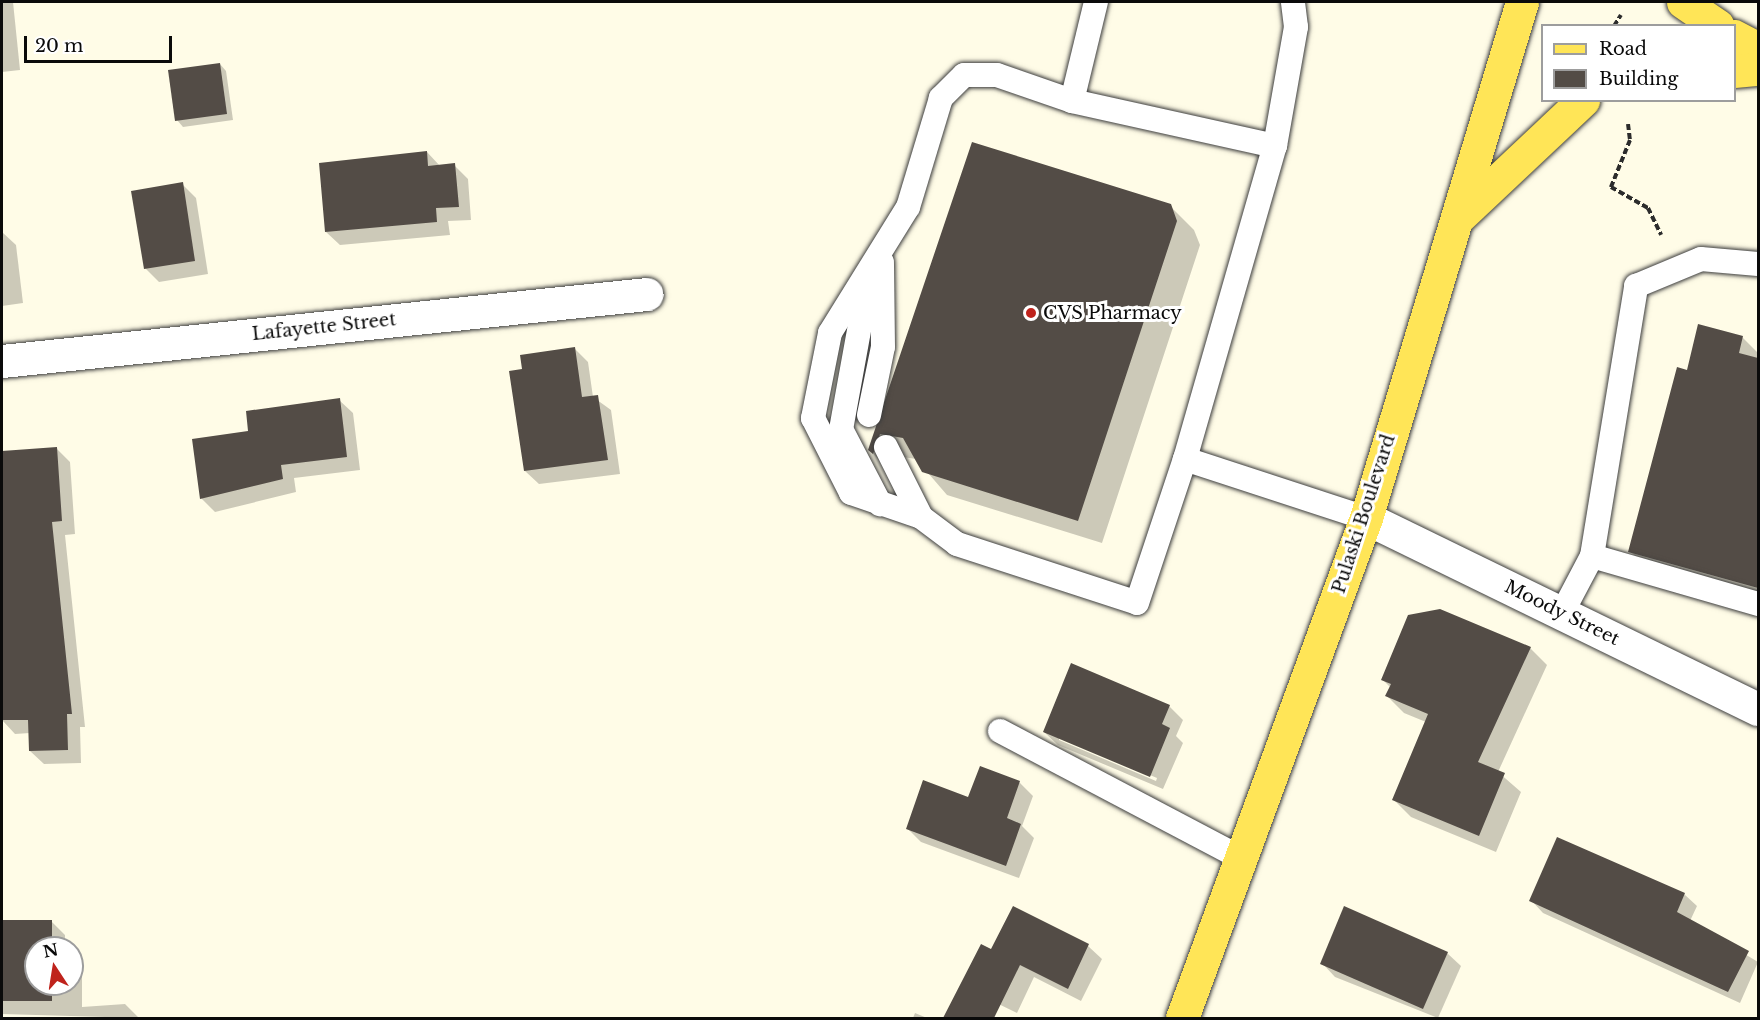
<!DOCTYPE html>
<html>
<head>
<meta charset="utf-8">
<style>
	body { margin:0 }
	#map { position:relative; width:1760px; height:1020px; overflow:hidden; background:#fffce7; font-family:"Libre Baskerville",serif }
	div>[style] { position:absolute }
	.shadow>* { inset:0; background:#0003 }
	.building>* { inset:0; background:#534c46 }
	.path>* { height:4px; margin-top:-2px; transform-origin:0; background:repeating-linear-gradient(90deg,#2c2c2c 0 6px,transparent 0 9px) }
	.roads { filter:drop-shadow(0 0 2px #3d3d3d) drop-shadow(0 0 2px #3d3d3d) }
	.service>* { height:24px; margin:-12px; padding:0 12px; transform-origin:12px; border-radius:12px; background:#fff }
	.minor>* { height:33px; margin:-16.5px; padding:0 16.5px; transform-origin:16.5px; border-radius:16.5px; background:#fff }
	.primary>* { height:33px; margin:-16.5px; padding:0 16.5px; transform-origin:16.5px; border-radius:16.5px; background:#ffe557 }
	.dots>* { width:16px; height:16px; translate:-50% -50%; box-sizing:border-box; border:3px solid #fff; border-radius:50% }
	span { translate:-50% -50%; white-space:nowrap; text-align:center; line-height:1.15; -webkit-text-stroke:6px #fff; paint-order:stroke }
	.poi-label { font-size:18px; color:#0a0a0a }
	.left { translate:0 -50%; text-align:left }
	.street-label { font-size:18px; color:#0a0a0a }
	.frame { position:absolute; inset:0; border:3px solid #0a0a0a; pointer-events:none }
	.legend { position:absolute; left:1541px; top:24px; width:195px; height:78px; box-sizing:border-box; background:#fff; border:2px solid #9d9d9d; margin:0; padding:8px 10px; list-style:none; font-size:18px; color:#0a0a0a }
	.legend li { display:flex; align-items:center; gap:12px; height:30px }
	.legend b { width:30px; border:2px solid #9d9d9d }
	.north { position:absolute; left:24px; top:936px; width:60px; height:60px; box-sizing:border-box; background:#fff; border:2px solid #9d9d9d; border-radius:50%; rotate:348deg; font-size:16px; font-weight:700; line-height:24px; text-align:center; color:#0a0a0a }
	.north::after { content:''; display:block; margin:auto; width:21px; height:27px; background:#bf231c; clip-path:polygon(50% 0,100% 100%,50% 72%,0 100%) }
	.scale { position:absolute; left:24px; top:36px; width:148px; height:27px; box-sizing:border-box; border:3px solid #0a0a0a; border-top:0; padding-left:8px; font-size:18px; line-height:21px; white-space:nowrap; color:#0a0a0a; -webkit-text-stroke:4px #fff; paint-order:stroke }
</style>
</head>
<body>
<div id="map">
	<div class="shadow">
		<div style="clip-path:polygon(2px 2px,13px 2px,20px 70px,2px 72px)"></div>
		<div style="clip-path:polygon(220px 64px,226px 71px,233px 120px,183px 127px,177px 120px)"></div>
		<div style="clip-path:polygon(973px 144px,1170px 206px,1194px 230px,1200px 245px,1102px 543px,947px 495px,916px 459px,903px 457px,894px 477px,870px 450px)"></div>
		<div style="clip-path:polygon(427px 152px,440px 166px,454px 165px,468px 179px,471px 220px,448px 221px,450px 235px,340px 245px,326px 232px)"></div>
		<div style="clip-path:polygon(182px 184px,196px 198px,208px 274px,159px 282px,145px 268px)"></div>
		<div style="clip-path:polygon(2px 232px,16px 245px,23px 303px,2px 306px)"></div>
		<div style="clip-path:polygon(1742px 337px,1758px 353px,1758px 603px,1654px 575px,1630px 551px,1688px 371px)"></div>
		<div style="clip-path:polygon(574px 348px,588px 362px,593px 397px,611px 410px,620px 474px,539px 484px,525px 471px,524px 370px)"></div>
		<div style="clip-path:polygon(339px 400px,353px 413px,360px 470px,294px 478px,296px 492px,215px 512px,201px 498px,250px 432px)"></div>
		<div style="clip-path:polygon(56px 448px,70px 462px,75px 534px,65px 535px,85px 727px,80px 727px,81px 763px,44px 764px,30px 751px,30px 733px,15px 734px,2px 720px,2px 452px)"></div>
		<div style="clip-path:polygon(1530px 648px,1547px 665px,1498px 772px,1521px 792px,1496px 852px,1411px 817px,1394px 800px,1426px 722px,1404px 713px,1387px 696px,1391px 688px,1383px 680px)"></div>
		<div style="clip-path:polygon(evenodd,1169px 706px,1183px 720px,1176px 736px,1183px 743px,1163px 789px,1058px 745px,1044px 732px,1169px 706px,1059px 737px,1157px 778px,1156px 781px,1059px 740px,1059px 737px)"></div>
		<div style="clip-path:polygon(981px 768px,1020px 783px,1033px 796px,1022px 826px,1034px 838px,1019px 878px,921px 842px,907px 828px,969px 799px)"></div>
		<div style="clip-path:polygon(1684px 894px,1697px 906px,1690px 921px,1758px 962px,1740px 1003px,1543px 913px,1531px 900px)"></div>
		<div style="clip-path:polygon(2px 921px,51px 921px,65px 935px,65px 948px,36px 948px,36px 984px,72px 984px,72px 956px,82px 965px,82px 1007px,125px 1004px,139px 1018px,2px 1014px)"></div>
		<div style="clip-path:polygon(1088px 946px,1102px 959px,1081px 1001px,1034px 977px,1017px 1013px,978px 994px,992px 951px)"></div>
		<div style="clip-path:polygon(1447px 953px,1461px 966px,1438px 1018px,1335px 977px,1322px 963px)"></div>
		<div style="clip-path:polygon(915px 1013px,927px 1018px,913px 1018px)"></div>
	</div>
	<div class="building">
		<div style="clip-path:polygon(220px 63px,227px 114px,175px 121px,168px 70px)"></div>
		<div style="clip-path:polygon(972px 142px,1171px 204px,1177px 221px,1078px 521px,922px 472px,903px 438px,880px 434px,873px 454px,868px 450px)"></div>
		<div style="clip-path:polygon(427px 151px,428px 166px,455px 163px,459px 207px,436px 208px,437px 222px,325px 232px,319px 163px)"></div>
		<div style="clip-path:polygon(183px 182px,195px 261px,144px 269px,131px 191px)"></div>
		<div style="clip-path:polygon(1698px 324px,1743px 336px,1739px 353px,1758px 358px,1758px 588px,1628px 552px,1677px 367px,1687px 370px)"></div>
		<div style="clip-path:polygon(575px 347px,582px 397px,598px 395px,608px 460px,524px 471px,509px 371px,522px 369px,520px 355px)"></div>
		<div style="clip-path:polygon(340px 398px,347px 457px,281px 465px,283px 479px,200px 499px,192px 439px,248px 431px,246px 411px)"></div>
		<div style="clip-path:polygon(57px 447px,62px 521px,52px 522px,72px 714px,67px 714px,68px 750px,29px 751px,28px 720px,2px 720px,2px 451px)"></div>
		<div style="clip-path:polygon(1440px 609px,1531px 647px,1478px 762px,1505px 773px,1479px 836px,1392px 800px,1428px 714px,1385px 696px,1391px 684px,1381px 680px,1408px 615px)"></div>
		<div style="clip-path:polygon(1071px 663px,1170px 705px,1162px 724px,1170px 728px,1150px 777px,1043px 732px)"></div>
		<div style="clip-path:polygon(980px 766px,1020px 781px,1007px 818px,1021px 824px,1006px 866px,906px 829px,923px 780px,968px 797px)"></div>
		<div style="clip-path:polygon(1557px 837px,1685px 893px,1677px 912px,1749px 951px,1728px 992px,1529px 901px)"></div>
		<div style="clip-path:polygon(1013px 906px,1089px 944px,1068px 989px,1020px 965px,994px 1018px,943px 1018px,981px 944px,991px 949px)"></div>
		<div style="clip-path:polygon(1344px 906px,1448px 952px,1423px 1009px,1320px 964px)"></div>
		<div style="clip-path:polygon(2px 920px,52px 920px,52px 948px,36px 948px,36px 984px,52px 984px,52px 1001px,2px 1001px)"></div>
	</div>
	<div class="path">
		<div style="left:1614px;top:26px;width:13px;rotate:-58deg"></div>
		<div style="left:1628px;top:124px;width:16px;rotate:83deg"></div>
		<div style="left:1630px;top:140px;width:51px;rotate:112deg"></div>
		<div style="left:1611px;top:187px;width:43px;rotate:29.6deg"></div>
		<div style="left:1648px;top:208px;width:30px;rotate:64deg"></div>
	</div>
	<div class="roads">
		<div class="service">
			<div style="left:1072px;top:101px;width:102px;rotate:-76.4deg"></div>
			<div style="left:1275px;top:146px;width:121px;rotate:-80deg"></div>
			<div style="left:1296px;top:27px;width:25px;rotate:-97deg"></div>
			<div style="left:868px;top:281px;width:150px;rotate:100.3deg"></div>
			<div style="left:841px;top:429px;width:85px;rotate:62.5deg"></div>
			<div style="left:869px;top:415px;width:69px;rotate:-78.4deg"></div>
			<div style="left:883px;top:347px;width:85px;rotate:-90.7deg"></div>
			<div style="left:886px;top:447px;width:78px;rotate:63.4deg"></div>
			<div style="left:1185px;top:459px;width:326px;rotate:-74deg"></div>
			<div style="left:1275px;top:146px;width:208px;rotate:-167.5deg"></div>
			<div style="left:1072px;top:101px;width:79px;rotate:-160.9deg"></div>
			<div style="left:997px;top:75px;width:33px;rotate:180deg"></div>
			<div style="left:964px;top:75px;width:33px;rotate:135deg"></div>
			<div style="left:941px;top:98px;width:114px;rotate:106.8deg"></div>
			<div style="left:908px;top:207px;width:148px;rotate:121.8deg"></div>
			<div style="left:830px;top:333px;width:87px;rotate:101.3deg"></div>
			<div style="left:813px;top:418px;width:84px;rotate:63.1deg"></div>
			<div style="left:851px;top:493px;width:74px;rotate:18.9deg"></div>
			<div style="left:921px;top:517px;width:45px;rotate:36.9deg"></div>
			<div style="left:957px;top:544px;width:189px;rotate:18.1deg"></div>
			<div style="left:1137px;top:603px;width:152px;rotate:-71.6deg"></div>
			<div style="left:1185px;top:459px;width:190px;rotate:18.1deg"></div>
			<div style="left:1592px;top:556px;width:173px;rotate:16.1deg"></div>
			<div style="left:1562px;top:613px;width:64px;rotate:-62.2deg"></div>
			<div style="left:1592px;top:556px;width:274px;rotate:-80.7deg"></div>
			<div style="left:1636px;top:286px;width:70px;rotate:-22.6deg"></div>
			<div style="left:1701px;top:259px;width:57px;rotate:5deg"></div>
			<div style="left:1000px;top:731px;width:272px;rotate:27.8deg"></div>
		</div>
		<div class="minor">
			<div style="left:2px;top:361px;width:648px;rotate:-5.93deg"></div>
			<div style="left:1366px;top:518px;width:436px;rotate:26deg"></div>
		</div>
		<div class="primary">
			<div style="left:1683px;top:2px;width:42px;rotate:34.4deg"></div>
			<div style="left:1734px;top:36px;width:27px;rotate:28deg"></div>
			<div style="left:1734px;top:71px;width:24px;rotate:-5deg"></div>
			<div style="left:1458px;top:218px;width:172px;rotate:-43.3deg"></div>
			<div style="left:1182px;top:1018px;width:533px;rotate:-69.8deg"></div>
			<div style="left:1366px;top:518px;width:539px;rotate:-73.18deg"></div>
		</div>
	</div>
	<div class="dots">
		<div style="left:1031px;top:313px;background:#bf231c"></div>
	</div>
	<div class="poi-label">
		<span class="left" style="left:1043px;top:313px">CVS Pharmacy</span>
	</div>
	<div class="street-label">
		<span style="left:324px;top:327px;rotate:-6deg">Lafayette Street</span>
		<span style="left:1364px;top:514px;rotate:-72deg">Pulaski Boulevard</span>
		<span style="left:1562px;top:613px;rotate:26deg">Moody Street</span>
	</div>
	<div class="frame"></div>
	<ul class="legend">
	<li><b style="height:8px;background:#ffe557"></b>Road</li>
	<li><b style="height:16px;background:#534c46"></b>Building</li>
	</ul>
	<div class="north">N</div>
	<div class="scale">20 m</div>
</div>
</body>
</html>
